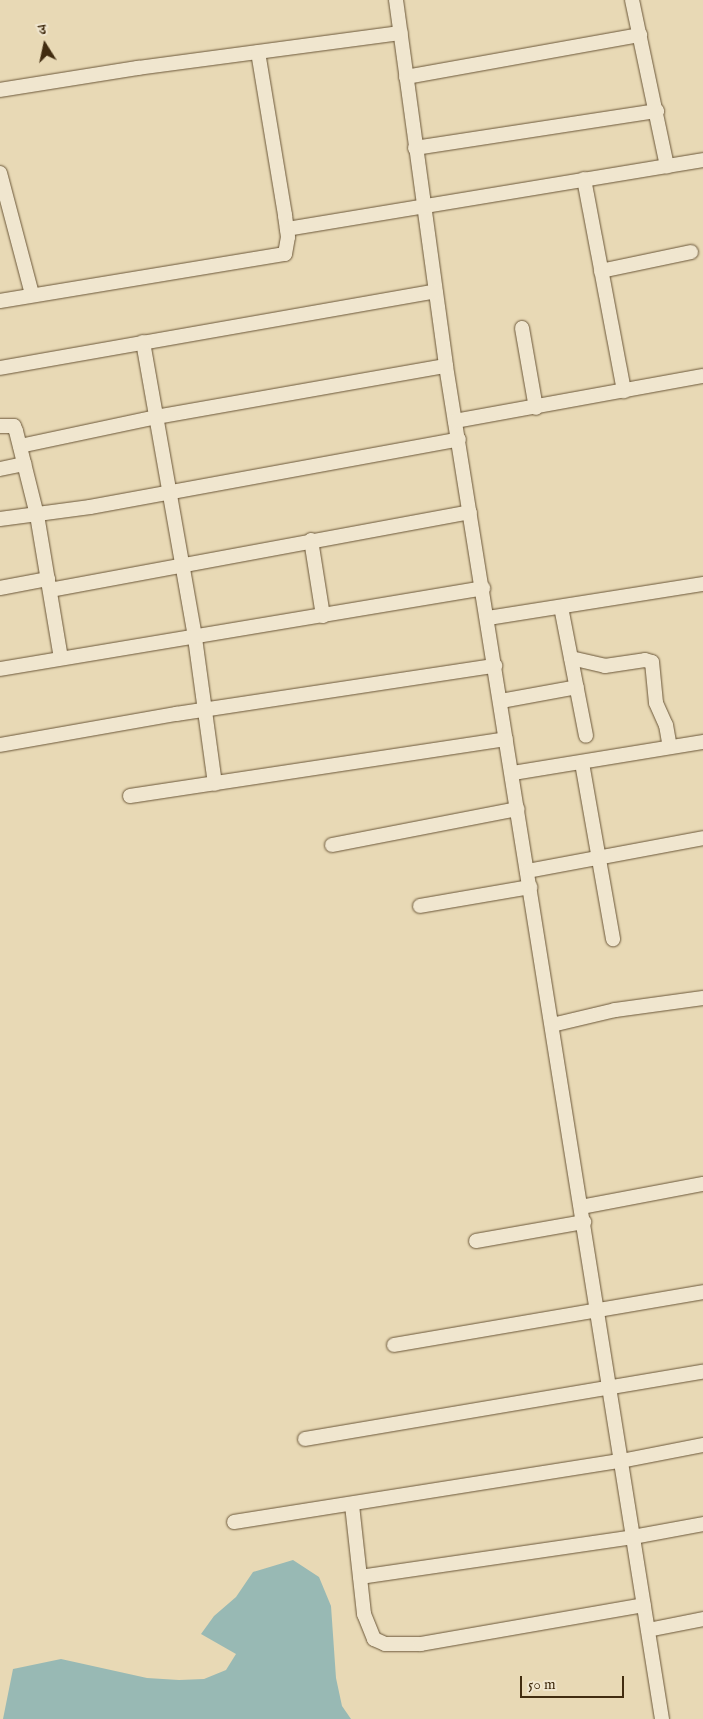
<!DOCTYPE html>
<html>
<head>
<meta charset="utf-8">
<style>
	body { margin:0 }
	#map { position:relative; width:703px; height:1719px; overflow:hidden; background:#e8d9b5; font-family:"IM FELL English","Noto Serif Devanagari",serif }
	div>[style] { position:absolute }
	.water>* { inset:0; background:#98b9b4 }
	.roads { filter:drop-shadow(0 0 1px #6b5739) drop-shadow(0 0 1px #6b5739) }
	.minor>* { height:14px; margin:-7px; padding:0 7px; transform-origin:7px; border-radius:7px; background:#f0e6cf }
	span { translate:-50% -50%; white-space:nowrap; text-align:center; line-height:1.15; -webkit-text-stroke:5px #f0e6cf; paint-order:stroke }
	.north { position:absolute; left:20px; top:20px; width:50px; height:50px; -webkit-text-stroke:4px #f0e6cf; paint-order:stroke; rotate:350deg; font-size:14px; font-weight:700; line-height:20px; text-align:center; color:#412c10 }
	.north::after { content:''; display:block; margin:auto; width:18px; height:22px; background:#412c10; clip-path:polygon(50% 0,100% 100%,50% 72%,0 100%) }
	.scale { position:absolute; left:520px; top:1676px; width:104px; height:22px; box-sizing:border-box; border:2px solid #412c10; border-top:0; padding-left:6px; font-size:15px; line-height:18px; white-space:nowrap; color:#412c10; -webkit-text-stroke:4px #f0e6cf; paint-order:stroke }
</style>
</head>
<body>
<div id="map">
	<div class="water">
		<div style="clip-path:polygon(293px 1560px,319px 1577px,331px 1606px,336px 1678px,342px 1706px,351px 1719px,3px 1719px,13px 1669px,61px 1659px,147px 1678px,179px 1680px,204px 1679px,226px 1670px,236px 1654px,201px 1634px,214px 1616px,236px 1597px,253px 1572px)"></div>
	</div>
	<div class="roads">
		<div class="minor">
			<div style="left:396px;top:0;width:369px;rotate:82.2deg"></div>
			<div style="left:446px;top:366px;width:1370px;rotate:80.93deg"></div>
			<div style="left:632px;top:0;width:170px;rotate:78.1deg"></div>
			<div style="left:406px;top:77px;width:238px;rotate:-10.2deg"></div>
			<div style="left:0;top:90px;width:140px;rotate:-9.1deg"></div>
			<div style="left:138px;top:68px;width:265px;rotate:-7.6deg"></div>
			<div style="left:415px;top:148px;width:245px;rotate:-8.7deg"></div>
			<div style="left:0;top:173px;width:125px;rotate:75.2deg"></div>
			<div style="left:584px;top:179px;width:216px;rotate:79.3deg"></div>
			<div style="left:287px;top:229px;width:422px;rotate:-9.4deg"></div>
			<div style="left:601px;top:271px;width:92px;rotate:-11.9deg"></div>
			<div style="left:0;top:301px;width:289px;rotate:-9.4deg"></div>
			<div style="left:285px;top:254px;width:17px;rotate:-80deg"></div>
			<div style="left:288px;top:237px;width:22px;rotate:-98deg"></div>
			<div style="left:285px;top:215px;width:165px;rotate:-99.4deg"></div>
			<div style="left:522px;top:328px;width:81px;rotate:80.1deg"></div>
			<div style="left:143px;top:342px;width:301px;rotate:80deg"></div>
			<div style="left:195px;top:638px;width:147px;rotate:82.2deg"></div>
			<div style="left:0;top:368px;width:442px;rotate:-10deg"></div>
			<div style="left:455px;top:421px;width:252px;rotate:-10.3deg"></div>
			<div style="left:0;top:426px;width:14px"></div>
			<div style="left:14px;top:426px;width:5px;rotate:68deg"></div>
			<div style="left:16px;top:431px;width:87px;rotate:76deg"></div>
			<div style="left:37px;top:515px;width:145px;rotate:80.5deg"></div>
			<div style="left:20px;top:446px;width:139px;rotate:-12deg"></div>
			<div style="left:156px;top:417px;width:294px;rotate:-10deg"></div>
			<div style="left:0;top:469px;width:25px;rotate:-12deg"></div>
			<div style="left:0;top:519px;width:91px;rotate:-7.6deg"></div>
			<div style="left:90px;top:507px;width:375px;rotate:-10.4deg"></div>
			<div style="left:311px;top:540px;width:77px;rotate:81deg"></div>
			<div style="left:0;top:588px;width:49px;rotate:-10.6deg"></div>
			<div style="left:50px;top:590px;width:427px;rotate:-10.5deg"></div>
			<div style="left:561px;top:607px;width:131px;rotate:79deg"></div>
			<div style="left:488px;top:618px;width:218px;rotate:-9deg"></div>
			<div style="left:571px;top:658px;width:35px;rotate:13deg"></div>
			<div style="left:605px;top:666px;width:40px;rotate:-8.5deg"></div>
			<div style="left:645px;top:660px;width:7px;rotate:16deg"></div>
			<div style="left:652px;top:662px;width:41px;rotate:84.4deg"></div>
			<div style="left:656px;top:703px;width:24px;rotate:66deg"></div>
			<div style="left:666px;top:725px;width:22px;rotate:80deg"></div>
			<div style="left:0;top:669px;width:490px;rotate:-9.5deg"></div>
			<div style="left:501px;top:701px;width:77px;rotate:-10.4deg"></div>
			<div style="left:0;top:745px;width:179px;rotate:-10deg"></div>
			<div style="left:176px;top:714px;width:323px;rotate:-8.6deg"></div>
			<div style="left:582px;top:763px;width:179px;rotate:80deg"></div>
			<div style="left:513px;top:773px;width:193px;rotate:-9.3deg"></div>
			<div style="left:130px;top:796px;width:380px;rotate:-8.6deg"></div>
			<div style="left:332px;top:845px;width:189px;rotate:-11deg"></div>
			<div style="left:527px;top:871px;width:179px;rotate:-10.6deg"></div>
			<div style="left:420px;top:906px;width:112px;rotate:-9.8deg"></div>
			<div style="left:552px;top:1025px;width:65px;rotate:-13.4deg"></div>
			<div style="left:615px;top:1010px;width:89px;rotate:-7.8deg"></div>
			<div style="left:581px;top:1207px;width:124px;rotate:-10.7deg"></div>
			<div style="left:476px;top:1241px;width:110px;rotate:-10deg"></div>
			<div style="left:394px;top:1345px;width:314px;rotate:-9.7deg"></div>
			<div style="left:305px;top:1439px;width:404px;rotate:-9.6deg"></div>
			<div style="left:352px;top:1505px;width:110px;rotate:83.7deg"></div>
			<div style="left:364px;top:1614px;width:27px;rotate:68deg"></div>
			<div style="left:374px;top:1639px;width:12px;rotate:24deg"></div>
			<div style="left:385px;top:1644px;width:36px"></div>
			<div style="left:421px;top:1644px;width:226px;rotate:-9.9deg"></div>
			<div style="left:234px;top:1522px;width:392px;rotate:-9deg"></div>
			<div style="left:621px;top:1461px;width:84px;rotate:-11deg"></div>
			<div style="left:360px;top:1577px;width:276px;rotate:-8.3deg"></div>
			<div style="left:633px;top:1537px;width:71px;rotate:-10.5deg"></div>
			<div style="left:648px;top:1630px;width:56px;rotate:-11.3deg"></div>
		</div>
	</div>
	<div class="north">उ</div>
	<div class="scale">50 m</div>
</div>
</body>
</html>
